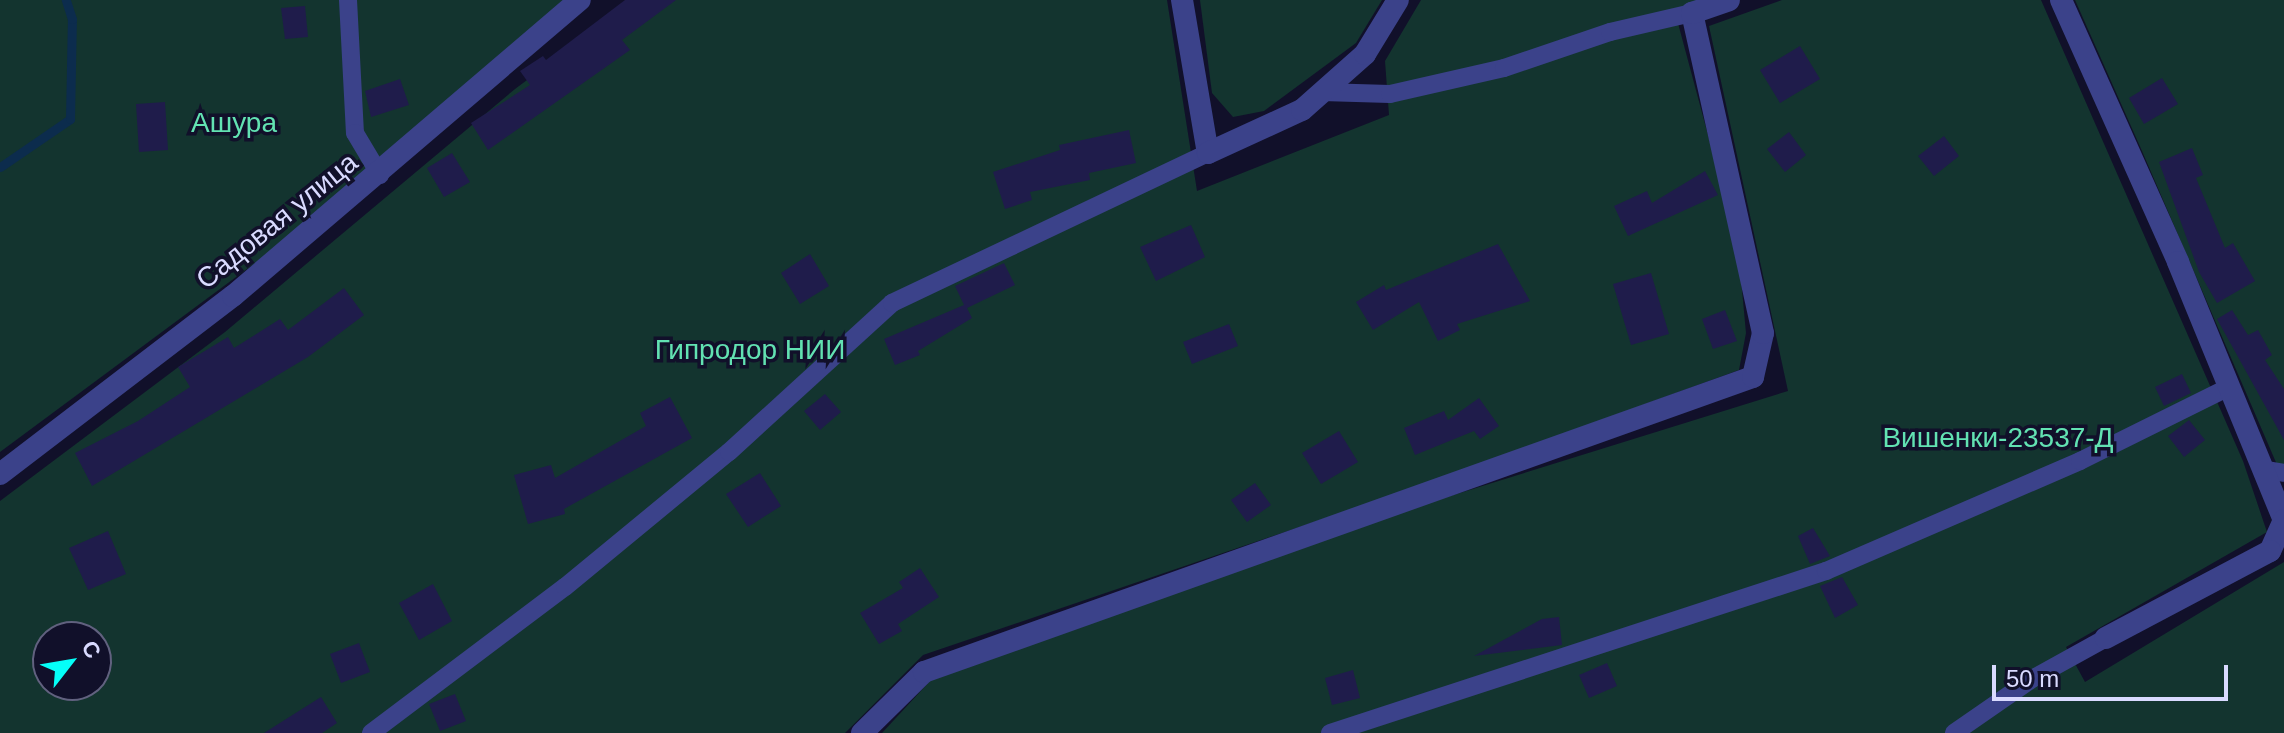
<!DOCTYPE html>
<html>
<head>
<meta charset="utf-8">
<style>
	body { margin:0 }
	#map { position:relative; width:2284px; height:733px; overflow:hidden; background:#11102a; font-family:Helvetica,sans-serif }
	div>[style] { position:absolute }
	.green>* { inset:0; background:#13342f }
	.stream>* { height:9px; margin:-4.5px; padding:0 4.5px; transform-origin:4.5px; border-radius:4.5px; background:#0c2c4d }
	.building>* { inset:0; background:#1f1c4b }
	.service>* { height:18px; margin:-9px; padding:0 9px; transform-origin:9px; border-radius:9px; background:#3b428a }
	.minor>* { height:22px; margin:-11px; padding:0 11px; transform-origin:11px; border-radius:11px; background:#3b428a }
	span { translate:-50% -50%; white-space:nowrap; text-align:center; line-height:1.15; -webkit-text-stroke:7px #11102a; paint-order:stroke }
	.park-label { font-size:28px; color:#62e2b2 }
	.street-label { font-size:28px; color:#d9daff }
	.north { position:absolute; left:32px; top:621px; width:80px; height:80px; box-sizing:border-box; background:#11102a; border:2px solid #61617f; border-radius:50%; rotate:59deg; font-size:22px; font-weight:700; line-height:32px; text-align:center; color:#d9daff }
	.north::after { content:''; display:block; margin:auto; width:28px; height:36px; background:#05fff8; clip-path:polygon(50% 0,100% 100%,50% 72%,0 100%) }
	.scale { position:absolute; left:1992px; top:665px; width:236px; height:36px; box-sizing:border-box; border:4px solid #d9daff; border-top:0; padding-left:10px; font-size:24px; line-height:28px; white-space:nowrap; color:#d9daff; -webkit-text-stroke:6px #11102a; paint-order:stroke }
</style>
</head>
<body>
<div id="map">
	<div class="green">
		<div style="clip-path:polygon(0 0,568px 0,278px 246px,0 452px)"></div>
		<div style="clip-path:polygon(evenodd,634px 0,1167px 0,1197px 191px,1389px 115px,1385px 61px,1421px 0,1705px 0,1675px 12px,1738px 247px,1746px 333px,1739px 370px,1423px 485px,923px 655px,845px 733px,0 733px,0 501px,225px 332px,515px 89px,634px 0,48px 637px,96px 637px,96px 685px,48px 685px,48px 637px)"></div>
		<div style="clip-path:polygon(1200px 0,1382px 0,1356px 43px,1264px 111px,1233px 117px,1212px 93px)"></div>
		<div style="clip-path:polygon(1782px 0,2041px 0,2243px 461px,2267px 532px,2066px 647px,2085px 682px,2284px 562px,2284px 733px,882px 733px,931px 680px,1434px 501px,1788px 391px,1709px 26px)"></div>
		<div style="clip-path:polygon(2075px 0,2284px 0,2284px 481px,2142px 151px)"></div>
	</div>
	<div class="stream">
		<div style="left:0;top:167px;width:85px;rotate:-34.4deg"></div>
		<div style="left:70px;top:119px;width:100px;rotate:-88.9deg"></div>
		<div style="left:72px;top:19px;width:20px;rotate:-108deg"></div>
	</div>
	<div class="building">
		<div style="clip-path:polygon(625px 0,676px 0,622px 40px,630px 50px,488px 150px,471px 123px,530px 85px,520px 71px,543px 56px,546px 60px)"></div>
		<div style="clip-path:polygon(305px 6px,308px 37px,285px 39px,281px 8px)"></div>
		<div style="clip-path:polygon(1800px 46px,1820px 79px,1780px 103px,1760px 70px)"></div>
		<div style="clip-path:polygon(2162px 78px,2178px 104px,2144px 124px,2129px 98px)"></div>
		<div style="clip-path:polygon(400px 79px,409px 105px,371px 117px,365px 91px)"></div>
		<div style="clip-path:polygon(165px 102px,168px 150px,139px 152px,136px 104px)"></div>
		<div style="clip-path:polygon(1129px 130px,1136px 163px,1089px 173px,1090px 180px,1030px 192px,1032px 200px,1005px 209px,993px 172px,1060px 150px,1059px 145px)"></div>
		<div style="clip-path:polygon(1789px 132px,1806px 155px,1785px 172px,1767px 149px)"></div>
		<div style="clip-path:polygon(1944px 136px,1959px 156px,1934px 176px,1918px 156px)"></div>
		<div style="clip-path:polygon(2192px 148px,2203px 175px,2196px 178px,2225px 248px,2233px 243px,2255px 281px,2217px 303px,2199px 272px,2159px 162px)"></div>
		<div style="clip-path:polygon(452px 153px,470px 182px,444px 197px,427px 168px)"></div>
		<div style="clip-path:polygon(1705px 171px,1718px 195px,1628px 236px,1614px 206px,1647px 191px,1652px 203px)"></div>
		<div style="clip-path:polygon(1191px 225px,1205px 257px,1156px 281px,1140px 247px)"></div>
		<div style="clip-path:polygon(1498px 244px,1530px 301px,1457px 324px,1460px 330px,1438px 341px,1419px 302px,1373px 330px,1356px 302px,1384px 285px,1386px 290px)"></div>
		<div style="clip-path:polygon(810px 254px,829px 286px,800px 304px,781px 273px)"></div>
		<div style="clip-path:polygon(1004px 263px,1015px 285px,967px 308px,972px 318px,918px 351px,920px 355px,895px 365px,884px 339px,964px 305px,955px 286px)"></div>
		<div style="clip-path:polygon(1651px 273px,1669px 334px,1631px 345px,1613px 284px)"></div>
		<div style="clip-path:polygon(344px 288px,364px 315px,308px 357px,92px 486px,75px 453px,138px 421px,190px 387px,178px 367px,228px 337px,234px 348px,280px 319px,288px 330px)"></div>
		<div style="clip-path:polygon(1725px 310px,1737px 341px,1713px 349px,1702px 319px)"></div>
		<div style="clip-path:polygon(2232px 310px,2248px 335px,2258px 330px,2272px 355px,2265px 360px,2284px 389px,2284px 440px,2217px 319px)"></div>
		<div style="clip-path:polygon(1229px 324px,1238px 346px,1192px 364px,1183px 342px)"></div>
		<div style="clip-path:polygon(2182px 374px,2191px 393px,2164px 406px,2155px 387px)"></div>
		<div style="clip-path:polygon(825px 394px,841px 412px,820px 430px,804px 411px)"></div>
		<div style="clip-path:polygon(670px 397px,692px 438px,564px 509px,565px 514px,528px 524px,514px 475px,551px 465px,555px 478px,646px 426px,640px 413px)"></div>
		<div style="clip-path:polygon(1479px 398px,1499px 426px,1480px 439px,1474px 431px,1415px 455px,1404px 428px,1444px 411px,1448px 420px)"></div>
		<div style="clip-path:polygon(2189px 420px,2205px 440px,2184px 457px,2168px 436px)"></div>
		<div style="clip-path:polygon(1339px 431px,1358px 462px,1321px 484px,1302px 453px)"></div>
		<div style="clip-path:polygon(760px 473px,781px 506px,748px 527px,726px 494px)"></div>
		<div style="clip-path:polygon(1255px 483px,1271px 505px,1247px 522px,1231px 500px)"></div>
		<div style="clip-path:polygon(1813px 528px,1830px 556px,1810px 564px,1798px 536px)"></div>
		<div style="clip-path:polygon(108px 531px,126px 574px,88px 590px,69px 548px)"></div>
		<div style="clip-path:polygon(920px 568px,939px 597px,898px 624px,902px 631px,879px 644px,860px 613px,903px 588px,899px 582px)"></div>
		<div style="clip-path:polygon(1842px 577px,1858px 605px,1835px 618px,1820px 586px)"></div>
		<div style="clip-path:polygon(433px 584px,452px 621px,419px 640px,399px 603px)"></div>
		<div style="clip-path:polygon(1559px 617px,1562px 645px,1474px 656px,1542px 619px)"></div>
		<div style="clip-path:polygon(359px 643px,370px 672px,341px 683px,330px 654px)"></div>
		<div style="clip-path:polygon(1607px 663px,1617px 686px,1589px 698px,1579px 675px)"></div>
		<div style="clip-path:polygon(1353px 670px,1360px 698px,1332px 705px,1325px 678px)"></div>
		<div style="clip-path:polygon(455px 694px,466px 721px,440px 731px,429px 704px)"></div>
		<div style="clip-path:polygon(321px 697px,337px 723px,322px 733px,264px 733px)"></div>
	</div>
	<div class="service">
		<div style="left:348px;top:0;width:133px;rotate:87deg"></div>
		<div style="left:355px;top:133px;width:49px;rotate:59.2deg"></div>
		<div style="left:1322px;top:92px;width:68px;rotate:1.7deg"></div>
		<div style="left:1390px;top:94px;width:117px;rotate:-12.8deg"></div>
		<div style="left:1504px;top:68px;width:112px;rotate:-18.8deg"></div>
		<div style="left:1610px;top:32px;width:84px;rotate:-13deg"></div>
		<div style="left:2266px;top:470px;width:18px;rotate:9deg"></div>
		<div style="left:371px;top:733px;width:243px;rotate:-37deg"></div>
		<div style="left:565px;top:587px;width:212px;rotate:-39.5deg"></div>
		<div style="left:729px;top:452px;width:221px;rotate:-42.4deg"></div>
		<div style="left:892px;top:303px;width:350px;rotate:-25.4deg"></div>
		<div style="left:1330px;top:733px;width:522px;rotate:-18.09deg"></div>
		<div style="left:1826px;top:571px;width:277px;rotate:-23.4deg"></div>
		<div style="left:2080px;top:461px;width:166px;rotate:-26.4deg"></div>
		<div style="left:1954px;top:733px;width:95px;rotate:-34.7deg"></div>
		<div style="left:2032px;top:679px;width:85px;rotate:-29deg"></div>
	</div>
	<div class="minor">
		<div style="left:1182px;top:0;width:155px;rotate:80.4deg"></div>
		<div style="left:1208px;top:153px;width:103px;rotate:-24.6deg"></div>
		<div style="left:1302px;top:110px;width:84px;rotate:-41.6deg"></div>
		<div style="left:1365px;top:54px;width:63px;rotate:-58.6deg"></div>
		<div style="left:2061px;top:0;width:287px;rotate:65.9deg"></div>
		<div style="left:2178px;top:262px;width:279px;rotate:67.7deg"></div>
		<div style="left:2284px;top:520px;width:34px;rotate:114deg"></div>
		<div style="left:2270px;top:551px;width:186px;rotate:152.1deg"></div>
		<div style="left:0;top:474px;width:293px;rotate:-37.4deg"></div>
		<div style="left:233px;top:296px;width:456px;rotate:-40.5deg"></div>
		<div style="left:862px;top:733px;width:87px;rotate:-44.5deg"></div>
		<div style="left:924px;top:672px;width:880px;rotate:-19.59deg"></div>
		<div style="left:1753px;top:377px;width:45px;rotate:-77.2deg"></div>
		<div style="left:1763px;top:333px;width:328px;rotate:-102.5deg"></div>
		<div style="left:1692px;top:13px;width:39px;rotate:-19deg"></div>
	</div>
	<div class="park-label">
		<span style="left:234px;top:123px">Ашура</span>
		<span style="left:750px;top:350px">Гипродор НИИ</span>
		<span style="left:1998px;top:438px">Вишенки-23537-Д</span>
	</div>
	<div class="street-label">
		<span style="left:277px;top:221px;rotate:-39deg">Садовая улица</span>
	</div>
	<div class="north">С</div>
	<div class="scale">50 m</div>
</div>
</body>
</html>
